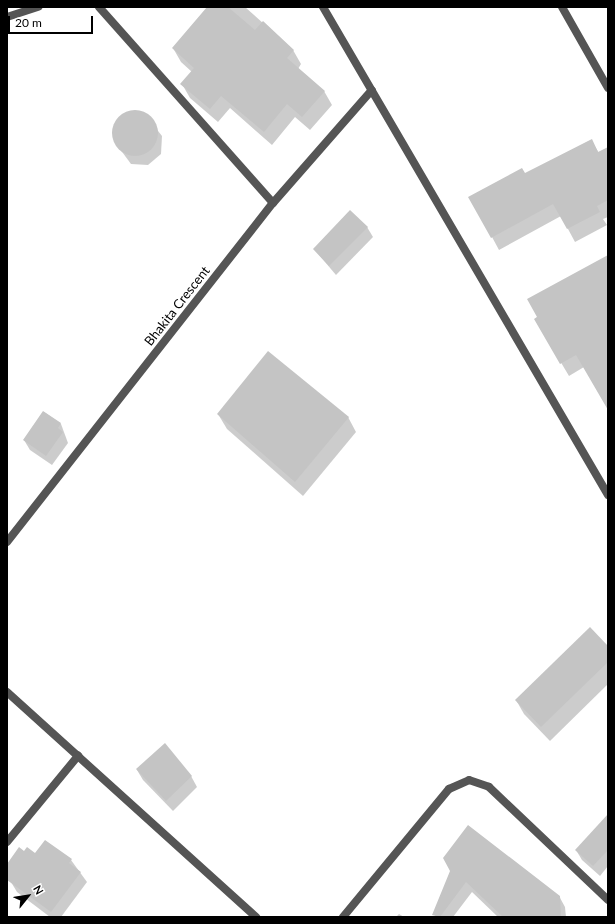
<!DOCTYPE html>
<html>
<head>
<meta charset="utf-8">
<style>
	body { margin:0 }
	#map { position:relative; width:615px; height:924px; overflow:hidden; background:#fff; font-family:Lato,sans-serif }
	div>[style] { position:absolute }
	.shadow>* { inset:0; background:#0003 }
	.building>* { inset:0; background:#c4c4c4 }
	.round { border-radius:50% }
	.minor>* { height:8px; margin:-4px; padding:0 4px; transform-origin:4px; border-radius:4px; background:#555 }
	span { translate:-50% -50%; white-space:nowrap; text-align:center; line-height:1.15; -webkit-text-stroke:3px #fff; paint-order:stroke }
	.street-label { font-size:13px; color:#000 }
	.frame { position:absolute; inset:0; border:8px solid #000; pointer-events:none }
	.north { position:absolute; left:8px; top:876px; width:40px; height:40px; -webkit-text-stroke:3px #fff; paint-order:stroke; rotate:60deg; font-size:11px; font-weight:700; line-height:16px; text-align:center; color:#000 }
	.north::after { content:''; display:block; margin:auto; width:14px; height:18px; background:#000; clip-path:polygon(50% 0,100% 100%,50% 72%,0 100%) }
	.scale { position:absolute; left:8px; top:16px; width:85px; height:18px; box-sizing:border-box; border:2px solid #000; border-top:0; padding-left:5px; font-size:12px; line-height:14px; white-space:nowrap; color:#000; -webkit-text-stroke:3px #fff; paint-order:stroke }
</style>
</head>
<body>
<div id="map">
	<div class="shadow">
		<div style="clip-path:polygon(209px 7px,245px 7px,293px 50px,301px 64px,298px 69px,324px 91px,332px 105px,310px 130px,295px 117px,272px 145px,230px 108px,218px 122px,190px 98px,182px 84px,192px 72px,181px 62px,173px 48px)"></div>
		<div style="clip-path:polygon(127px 112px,144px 113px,162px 136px,161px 154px,148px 165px,131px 164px,114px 141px,115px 123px)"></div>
		<div style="clip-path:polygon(591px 140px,599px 153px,608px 154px,608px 217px,603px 219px,607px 225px,575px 242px,561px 216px,499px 250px,492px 237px,524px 175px)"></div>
		<div style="clip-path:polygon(367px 227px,373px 237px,336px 275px,314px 249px)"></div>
		<div style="clip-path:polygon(608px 255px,608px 408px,584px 367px,569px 376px,535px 319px)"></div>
		<div style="clip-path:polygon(44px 412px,61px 424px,68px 443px,52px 465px,30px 450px,24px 440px)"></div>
		<div style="clip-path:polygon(218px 414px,348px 417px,356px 432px,303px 496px,227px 429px)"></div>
		<div style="clip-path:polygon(608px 647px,608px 684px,550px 741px,524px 714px,516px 700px)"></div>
		<div style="clip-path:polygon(137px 770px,191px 776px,197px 787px,173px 811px,143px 780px)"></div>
		<div style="clip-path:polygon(608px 817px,608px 866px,600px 876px,582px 860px,576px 850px)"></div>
		<div style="clip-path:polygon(24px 852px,71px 860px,87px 882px,61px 917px,50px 917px,17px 892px,11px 882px,7px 865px)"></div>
		<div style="clip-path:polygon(451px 871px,559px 896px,565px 907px,566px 917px,498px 917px,472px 892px,453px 917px,435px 917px)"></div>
		<div style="clip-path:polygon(399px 914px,404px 917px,396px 917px)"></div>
	</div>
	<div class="building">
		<div style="clip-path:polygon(207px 7px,228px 7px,255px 30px,263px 21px,294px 50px,287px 58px,325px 91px,302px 117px,287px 104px,264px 132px,221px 96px,210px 109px,180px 84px,194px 68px,172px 48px)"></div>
		<div class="round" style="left:112px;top:110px;width:46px;height:46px"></div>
		<div style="clip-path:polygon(592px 139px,598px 152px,608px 147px,608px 200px,597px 206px,600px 212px,567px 229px,553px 204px,491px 238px,468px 197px,522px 168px,525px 173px)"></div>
		<div style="clip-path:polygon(350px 210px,368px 227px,329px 266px,313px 249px)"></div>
		<div style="clip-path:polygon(608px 255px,608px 410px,576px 355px,560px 364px,534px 319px,537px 317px,527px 299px)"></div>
		<div style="clip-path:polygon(268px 351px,349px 417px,295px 482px,217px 414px)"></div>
		<div style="clip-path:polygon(43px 411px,61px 423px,58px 428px,63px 432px,46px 456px,23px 440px)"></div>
		<div style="clip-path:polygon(590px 627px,608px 646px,608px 662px,541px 727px,515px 700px)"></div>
		<div style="clip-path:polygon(165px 743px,192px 776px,166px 801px,136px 769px)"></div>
		<div style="clip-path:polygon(608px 814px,608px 850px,593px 866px,575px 850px)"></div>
		<div style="clip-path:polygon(468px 825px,560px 896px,561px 917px,503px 917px,466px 882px,440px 917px,432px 915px,450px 871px,443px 858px)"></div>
		<div style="clip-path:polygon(45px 840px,72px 859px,69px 863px,81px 872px,51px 912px,7px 880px,7px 864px,19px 847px,24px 851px,27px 847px,35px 853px)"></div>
	</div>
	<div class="minor">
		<div style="left:99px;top:7px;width:262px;rotate:48.4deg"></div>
		<div style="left:323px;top:7px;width:565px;rotate:59.71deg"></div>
		<div style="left:562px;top:7px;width:93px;rotate:60.4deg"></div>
		<div style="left:7px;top:17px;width:33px;rotate:-18deg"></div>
		<div style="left:7px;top:542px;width:431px;rotate:-51.9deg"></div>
		<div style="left:273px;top:203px;width:150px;rotate:-48.8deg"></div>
		<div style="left:7px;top:692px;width:336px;rotate:42.1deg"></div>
		<div style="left:7px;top:842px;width:112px;rotate:-50.5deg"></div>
		<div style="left:343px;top:917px;width:166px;rotate:-50.4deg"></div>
		<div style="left:449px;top:789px;width:22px;rotate:-24deg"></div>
		<div style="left:469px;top:780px;width:21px;rotate:19deg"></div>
		<div style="left:489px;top:787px;width:164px;rotate:43.5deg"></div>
	</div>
	<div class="street-label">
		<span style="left:177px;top:306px;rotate:-52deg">Bhakita Crescent</span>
	</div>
	<div class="frame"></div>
	<div class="north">N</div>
	<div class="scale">20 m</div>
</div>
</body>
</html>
